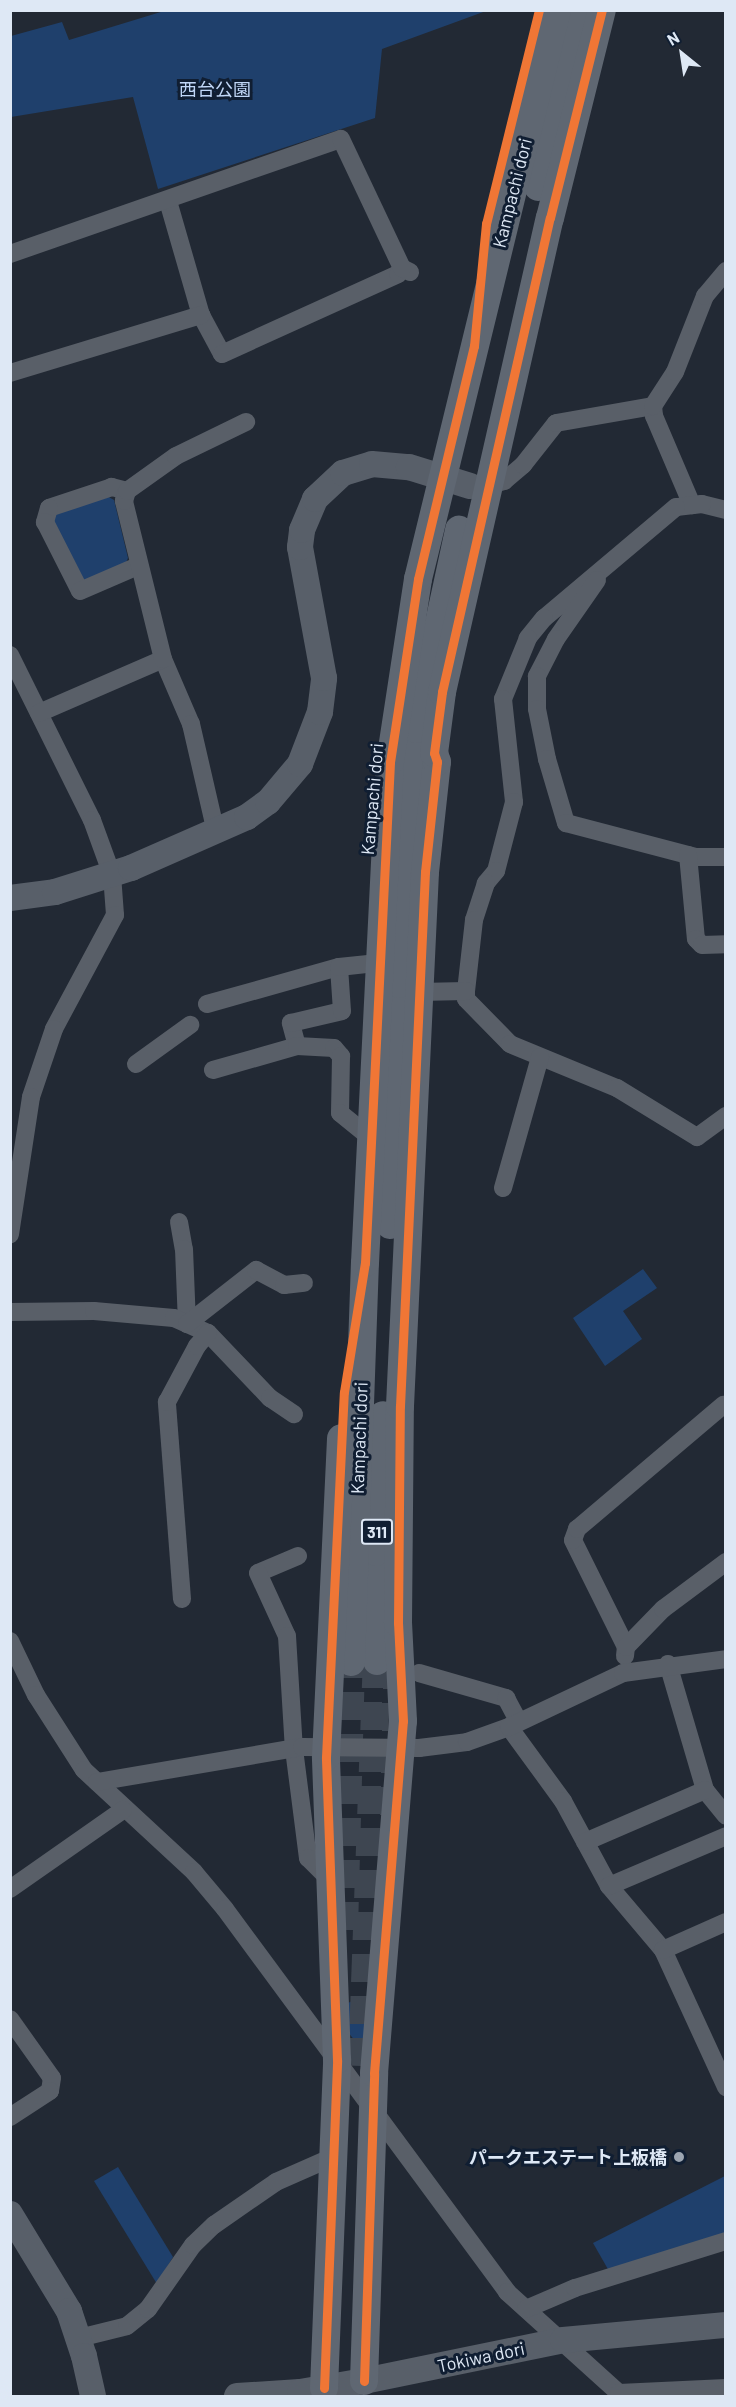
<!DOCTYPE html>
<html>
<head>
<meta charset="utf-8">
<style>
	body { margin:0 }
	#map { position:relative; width:736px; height:2407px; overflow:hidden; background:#222934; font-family:Barlow,"Noto Sans JP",sans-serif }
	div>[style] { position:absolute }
	.green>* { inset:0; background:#1f406c }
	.primary-tunnel>* { height:28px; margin-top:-14px; transform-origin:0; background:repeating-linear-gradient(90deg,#3e4651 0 28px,transparent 0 42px) }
	.street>* { height:18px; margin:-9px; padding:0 9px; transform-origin:9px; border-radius:9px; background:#595f68 }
	.secondary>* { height:26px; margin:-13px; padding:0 13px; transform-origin:13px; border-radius:13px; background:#585f69 }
	.primary>* { height:28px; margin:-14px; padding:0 14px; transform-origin:14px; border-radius:14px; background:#5f6772 }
	.cycleway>* { height:9px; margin:-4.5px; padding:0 4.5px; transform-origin:4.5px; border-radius:4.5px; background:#f07635 }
	.dots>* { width:16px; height:16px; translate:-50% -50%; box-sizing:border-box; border:3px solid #101e32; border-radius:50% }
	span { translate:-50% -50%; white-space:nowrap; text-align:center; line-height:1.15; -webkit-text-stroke:6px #101e32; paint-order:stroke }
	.shield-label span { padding:2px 4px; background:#101e32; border:2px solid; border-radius:4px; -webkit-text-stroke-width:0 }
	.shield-label { font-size:16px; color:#dee8f5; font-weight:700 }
	.park-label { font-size:18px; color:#c0d7f7 }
	.street-label { font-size:18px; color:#dee8f5 }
	.poi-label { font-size:18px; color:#dee8f5; font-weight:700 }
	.right { translate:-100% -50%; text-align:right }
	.frame { position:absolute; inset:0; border:12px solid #dee8f5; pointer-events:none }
	.north { position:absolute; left:652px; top:24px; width:60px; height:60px; -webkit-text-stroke:4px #101e32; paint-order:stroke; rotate:330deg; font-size:16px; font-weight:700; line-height:24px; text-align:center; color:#dee8f5 }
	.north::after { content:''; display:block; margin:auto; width:21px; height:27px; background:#dee8f5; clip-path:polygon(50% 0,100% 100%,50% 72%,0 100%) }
</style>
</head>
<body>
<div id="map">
	<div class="green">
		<div style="clip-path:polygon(164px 11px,164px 10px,486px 11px,382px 49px,375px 118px,158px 189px,133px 97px,11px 117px,11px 36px,62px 22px,69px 40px)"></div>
		<div style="clip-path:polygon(107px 496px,114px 500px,128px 558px,125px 565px,88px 582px,79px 579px,51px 521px,55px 513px)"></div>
		<div style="clip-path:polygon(643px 1269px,657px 1288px,623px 1311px,642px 1339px,605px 1366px,573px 1318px)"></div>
		<div style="clip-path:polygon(354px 2001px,366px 2007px,368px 2057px,343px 2026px,347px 2003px)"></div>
		<div style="clip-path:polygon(118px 2167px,173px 2257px,157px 2284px,94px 2181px)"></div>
		<div style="clip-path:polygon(725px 2176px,725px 2235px,609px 2271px,593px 2243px)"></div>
	</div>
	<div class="primary-tunnel">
		<div style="left:344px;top:1930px;width:268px;rotate:-88.5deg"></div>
		<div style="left:362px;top:2066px;width:405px;rotate:-87.9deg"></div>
	</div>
	<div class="street">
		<div style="left:168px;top:201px;width:119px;rotate:73.9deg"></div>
		<div style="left:201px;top:315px;width:44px;rotate:61.7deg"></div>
		<div style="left:222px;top:354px;width:193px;rotate:-24.4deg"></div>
		<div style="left:398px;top:274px;width:7px;rotate:-56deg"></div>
		<div style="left:402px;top:268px;width:9px;rotate:27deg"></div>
		<div style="left:10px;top:254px;width:350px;rotate:-19.2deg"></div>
		<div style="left:341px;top:139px;width:143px;rotate:64.7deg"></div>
		<div style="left:10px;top:373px;width:200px;rotate:-16.9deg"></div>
		<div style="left:653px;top:406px;width:10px;rotate:84deg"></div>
		<div style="left:654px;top:416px;width:97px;rotate:66.9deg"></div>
		<div style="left:490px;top:485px;width:15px;rotate:-16deg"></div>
		<div style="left:504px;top:481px;width:25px;rotate:-40deg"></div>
		<div style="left:523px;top:465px;width:53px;rotate:-51.8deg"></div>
		<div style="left:556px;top:423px;width:98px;rotate:-9.9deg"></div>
		<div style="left:653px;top:406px;width:40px;rotate:-57.1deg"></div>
		<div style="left:675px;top:372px;width:82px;rotate:-68.5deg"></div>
		<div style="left:705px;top:296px;width:33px;rotate:-50deg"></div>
		<div style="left:127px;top:491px;width:16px;rotate:-165deg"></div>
		<div style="left:112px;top:487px;width:66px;rotate:161.6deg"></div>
		<div style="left:49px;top:508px;width:15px;rotate:106deg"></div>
		<div style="left:45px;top:522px;width:77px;rotate:63.1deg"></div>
		<div style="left:80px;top:591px;width:63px;rotate:-23.3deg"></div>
		<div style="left:726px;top:510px;width:25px;rotate:-166deg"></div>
		<div style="left:702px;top:504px;width:26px;rotate:173deg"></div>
		<div style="left:676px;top:507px;width:172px;rotate:139.9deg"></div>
		<div style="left:544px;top:618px;width:26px;rotate:129deg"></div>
		<div style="left:528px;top:638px;width:66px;rotate:112.3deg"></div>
		<div style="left:503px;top:699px;width:104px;rotate:83.9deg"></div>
		<div style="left:514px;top:802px;width:71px;rotate:104.6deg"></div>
		<div style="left:496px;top:871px;width:16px;rotate:130deg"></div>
		<div style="left:486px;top:883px;width:39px;rotate:108deg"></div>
		<div style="left:474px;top:920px;width:71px;rotate:96.4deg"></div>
		<div style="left:466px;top:991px;width:8px;rotate:90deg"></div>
		<div style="left:466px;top:999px;width:63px;rotate:45.6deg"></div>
		<div style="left:510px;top:1044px;width:116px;rotate:22.4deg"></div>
		<div style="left:617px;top:1088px;width:94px;rotate:31.5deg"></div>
		<div style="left:697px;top:1137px;width:36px;rotate:-36deg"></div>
		<div style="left:597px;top:580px;width:72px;rotate:124.8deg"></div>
		<div style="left:556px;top:639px;width:42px;rotate:117.2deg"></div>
		<div style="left:537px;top:676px;width:33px;rotate:90deg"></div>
		<div style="left:537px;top:709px;width:51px;rotate:78.7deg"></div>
		<div style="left:547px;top:759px;width:67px;rotate:73.5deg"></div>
		<div style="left:566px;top:823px;width:134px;rotate:14.7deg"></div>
		<div style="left:696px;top:857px;width:30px"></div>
		<div style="left:10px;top:655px;width:184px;rotate:63.6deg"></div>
		<div style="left:92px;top:820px;width:59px;rotate:70deg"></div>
		<div style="left:112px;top:875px;width:40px;rotate:85.7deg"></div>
		<div style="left:115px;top:915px;width:129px;rotate:118.2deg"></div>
		<div style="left:54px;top:1029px;width:72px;rotate:108.7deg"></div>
		<div style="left:31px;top:1097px;width:139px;rotate:98.7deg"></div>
		<div style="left:163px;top:659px;width:71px;rotate:66.7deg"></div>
		<div style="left:191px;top:724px;width:111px;rotate:77deg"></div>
		<div style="left:39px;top:713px;width:135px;rotate:-23.5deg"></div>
		<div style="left:163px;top:659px;width:163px;rotate:-103.9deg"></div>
		<div style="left:124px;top:501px;width:10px;rotate:-73deg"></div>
		<div style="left:127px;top:491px;width:60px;rotate:-35.5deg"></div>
		<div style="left:176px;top:456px;width:78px;rotate:-25.9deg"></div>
		<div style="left:688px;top:855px;width:84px;rotate:84.6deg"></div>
		<div style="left:696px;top:939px;width:8px;rotate:45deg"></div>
		<div style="left:702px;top:945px;width:24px;rotate:-2deg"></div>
		<div style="left:419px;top:992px;width:47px;rotate:-1.2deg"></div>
		<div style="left:207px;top:1004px;width:137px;rotate:-15.7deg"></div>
		<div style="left:297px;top:1046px;width:24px;rotate:-105deg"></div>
		<div style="left:291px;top:1023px;width:52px;rotate:-13.2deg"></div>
		<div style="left:342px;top:1011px;width:44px;rotate:-93.9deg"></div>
		<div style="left:339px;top:967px;width:39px;rotate:-6deg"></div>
		<div style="left:136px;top:1064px;width:67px;rotate:-35.8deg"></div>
		<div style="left:213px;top:1070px;width:87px;rotate:-15.9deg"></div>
		<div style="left:297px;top:1046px;width:37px;rotate:3deg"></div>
		<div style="left:334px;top:1048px;width:11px;rotate:49deg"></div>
		<div style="left:341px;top:1056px;width:57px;rotate:91deg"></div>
		<div style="left:340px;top:1113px;width:40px;rotate:39deg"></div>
		<div style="left:503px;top:1188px;width:136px;rotate:-74.2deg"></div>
		<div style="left:179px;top:1222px;width:27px;rotate:80deg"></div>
		<div style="left:184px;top:1249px;width:75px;rotate:87.7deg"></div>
		<div style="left:10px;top:1312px;width:84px;rotate:-0.7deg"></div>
		<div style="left:94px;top:1311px;width:80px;rotate:5deg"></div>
		<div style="left:174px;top:1318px;width:37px;rotate:24deg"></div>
		<div style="left:208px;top:1333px;width:90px;rotate:46.4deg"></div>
		<div style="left:270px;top:1398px;width:29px;rotate:34deg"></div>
		<div style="left:187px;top:1324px;width:88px;rotate:-38deg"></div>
		<div style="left:256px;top:1270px;width:32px;rotate:28deg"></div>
		<div style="left:284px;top:1285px;width:20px;rotate:-6deg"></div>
		<div style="left:298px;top:1556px;width:43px;rotate:157deg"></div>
		<div style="left:258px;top:1573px;width:69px;rotate:65.3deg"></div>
		<div style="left:287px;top:1636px;width:113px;rotate:86.5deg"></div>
		<div style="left:294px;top:1749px;width:110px;rotate:82.7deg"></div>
		<div style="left:308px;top:1858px;width:30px;rotate:45deg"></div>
		<div style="left:182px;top:1599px;width:198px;rotate:-94.4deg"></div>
		<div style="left:167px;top:1402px;width:64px;rotate:-61.8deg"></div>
		<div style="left:197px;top:1346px;width:17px;rotate:-50deg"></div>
		<div style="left:10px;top:1641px;width:60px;rotate:64.3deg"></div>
		<div style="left:36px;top:1695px;width:89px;rotate:57.4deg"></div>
		<div style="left:84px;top:1770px;width:150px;rotate:42.8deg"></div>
		<div style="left:194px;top:1872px;width:48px;rotate:50deg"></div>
		<div style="left:225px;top:1909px;width:476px;rotate:53.6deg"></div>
		<div style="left:507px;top:2292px;width:155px;rotate:42.1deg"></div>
		<div style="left:626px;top:1647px;width:119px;rotate:-116.4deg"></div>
		<div style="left:573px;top:1540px;width:12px;rotate:-70deg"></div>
		<div style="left:577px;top:1529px;width:192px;rotate:-40.3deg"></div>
		<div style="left:625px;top:1656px;width:9px;rotate:-84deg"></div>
		<div style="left:626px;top:1647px;width:53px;rotate:-45.8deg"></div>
		<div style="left:663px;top:1609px;width:79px;rotate:-36.7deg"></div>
		<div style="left:668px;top:1664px;width:131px;rotate:73.6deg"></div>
		<div style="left:705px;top:1790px;width:33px;rotate:51deg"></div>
		<div style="left:419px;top:1673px;width:91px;rotate:16deg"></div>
		<div style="left:506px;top:1698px;width:27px;rotate:62deg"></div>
		<div style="left:509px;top:1727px;width:92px;rotate:53.9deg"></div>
		<div style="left:563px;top:1801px;width:97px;rotate:61.6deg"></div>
		<div style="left:609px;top:1886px;width:84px;rotate:49.8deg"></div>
		<div style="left:663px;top:1950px;width:151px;rotate:65.3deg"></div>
		<div style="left:97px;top:1782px;width:208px;rotate:-9.7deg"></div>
		<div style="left:302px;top:1747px;width:117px;rotate:0.5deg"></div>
		<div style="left:419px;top:1748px;width:48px;rotate:-7.1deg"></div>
		<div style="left:467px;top:1742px;width:45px;rotate:-19.7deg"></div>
		<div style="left:509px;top:1727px;width:126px;rotate:-25.3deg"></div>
		<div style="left:623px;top:1673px;width:104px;rotate:-7.7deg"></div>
		<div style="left:585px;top:1842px;width:131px;rotate:-23.4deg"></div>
		<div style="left:609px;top:1886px;width:127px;rotate:-23.1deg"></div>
		<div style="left:10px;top:1889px;width:138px;rotate:-35deg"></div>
		<div style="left:663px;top:1950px;width:69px;rotate:-24deg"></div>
		<div style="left:10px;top:2019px;width:72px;rotate:54.6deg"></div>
		<div style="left:52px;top:2078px;width:13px;rotate:99deg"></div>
		<div style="left:50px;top:2091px;width:48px;rotate:147deg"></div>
		<div style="left:526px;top:2309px;width:53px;rotate:-23.2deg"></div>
		<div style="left:575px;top:2288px;width:158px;rotate:-17.3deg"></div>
		<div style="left:79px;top:2338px;width:49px;rotate:-14deg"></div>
		<div style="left:127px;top:2326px;width:27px;rotate:-39deg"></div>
		<div style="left:148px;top:2309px;width:78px;rotate:-54.9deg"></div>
		<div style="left:193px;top:2245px;width:29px;rotate:-44deg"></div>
		<div style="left:214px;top:2225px;width:75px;rotate:-34.7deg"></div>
		<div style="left:276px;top:2182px;width:62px;rotate:-23.7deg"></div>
		<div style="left:619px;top:2393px;width:107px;rotate:-2.7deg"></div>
	</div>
	<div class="secondary">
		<div style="left:10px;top:898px;width:45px;rotate:-7.6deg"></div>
		<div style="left:55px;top:892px;width:80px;rotate:-17.5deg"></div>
		<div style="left:131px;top:868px;width:127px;rotate:-23.7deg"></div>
		<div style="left:247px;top:817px;width:26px;rotate:-36deg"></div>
		<div style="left:268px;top:802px;width:50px;rotate:-49.9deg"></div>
		<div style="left:300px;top:764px;width:56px;rotate:-69deg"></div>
		<div style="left:320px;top:712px;width:34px;rotate:-83deg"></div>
		<div style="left:324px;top:678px;width:133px;rotate:-100.4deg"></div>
		<div style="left:300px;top:547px;width:17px;rotate:-83deg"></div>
		<div style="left:302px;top:530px;width:34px;rotate:-67deg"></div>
		<div style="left:315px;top:499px;width:38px;rotate:-43deg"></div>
		<div style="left:343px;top:473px;width:30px;rotate:-17deg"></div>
		<div style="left:372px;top:464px;width:37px;rotate:5deg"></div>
		<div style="left:409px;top:467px;width:64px;rotate:17.3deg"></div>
		<div style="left:10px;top:2214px;width:114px;rotate:58.7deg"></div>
		<div style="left:69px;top:2311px;width:47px;rotate:71.6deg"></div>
		<div style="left:84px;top:2356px;width:41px;rotate:77.3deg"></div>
		<div style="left:237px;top:2396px;width:63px;rotate:-3.6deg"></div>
		<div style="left:300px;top:2392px;width:65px;rotate:-9.8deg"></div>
		<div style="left:364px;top:2381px;width:203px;rotate:-11.6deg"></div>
		<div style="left:563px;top:2340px;width:164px;rotate:-5.3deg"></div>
	</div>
	<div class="primary">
		<div style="left:538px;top:187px;width:182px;rotate:-76.7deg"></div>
		<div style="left:390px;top:1225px;width:241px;rotate:-87.9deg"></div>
		<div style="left:399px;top:984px;width:256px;rotate:-86.2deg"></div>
		<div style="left:416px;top:729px;width:204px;rotate:-77.8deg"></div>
		<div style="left:377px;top:1661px;width:109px;rotate:-90.5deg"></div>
		<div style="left:376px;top:1552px;width:137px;rotate:-87.1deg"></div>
		<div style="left:351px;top:1662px;width:399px;rotate:-88deg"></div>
		<div style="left:365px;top:1263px;width:502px;rotate:-87.14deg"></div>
		<div style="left:390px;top:762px;width:185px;rotate:-81.3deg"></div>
		<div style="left:418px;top:579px;width:586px;rotate:-76.27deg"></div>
		<div style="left:364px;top:2381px;width:308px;rotate:-88.1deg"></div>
		<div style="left:374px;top:2073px;width:353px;rotate:-85.3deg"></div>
		<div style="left:403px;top:1721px;width:98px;rotate:-92.9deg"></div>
		<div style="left:398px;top:1623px;width:217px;rotate:-89.5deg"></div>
		<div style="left:400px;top:1406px;width:535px;rotate:-87.32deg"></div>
		<div style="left:425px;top:872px;width:111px;rotate:-83.8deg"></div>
		<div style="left:437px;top:762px;width:9px;rotate:-108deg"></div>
		<div style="left:434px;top:753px;width:62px;rotate:-82.5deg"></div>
		<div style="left:442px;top:692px;width:486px;rotate:-77.2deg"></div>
		<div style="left:550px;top:218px;width:214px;rotate:-76deg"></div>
		<div style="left:324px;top:2388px;width:328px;rotate:-87.7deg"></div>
		<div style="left:337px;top:2060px;width:303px;rotate:-92.1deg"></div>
		<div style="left:326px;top:1757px;width:319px;rotate:-87.3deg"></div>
	</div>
	<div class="cycleway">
		<div style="left:364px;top:2381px;width:308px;rotate:-88.1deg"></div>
		<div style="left:374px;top:2073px;width:353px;rotate:-85.3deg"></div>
		<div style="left:403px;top:1721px;width:98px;rotate:-92.9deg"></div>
		<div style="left:398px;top:1623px;width:217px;rotate:-89.5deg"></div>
		<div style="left:400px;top:1406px;width:535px;rotate:-87.32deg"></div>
		<div style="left:425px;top:872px;width:111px;rotate:-83.8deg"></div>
		<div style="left:437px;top:762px;width:9px;rotate:-108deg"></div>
		<div style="left:434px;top:753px;width:62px;rotate:-82.5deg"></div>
		<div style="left:442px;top:692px;width:486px;rotate:-77.2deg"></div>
		<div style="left:550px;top:218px;width:214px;rotate:-76deg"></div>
		<div style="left:324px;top:2388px;width:328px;rotate:-87.7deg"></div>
		<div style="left:337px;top:2060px;width:303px;rotate:-92.1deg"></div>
		<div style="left:326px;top:1757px;width:365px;rotate:-87.2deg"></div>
		<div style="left:344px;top:1392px;width:131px;rotate:-80.8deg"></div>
		<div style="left:365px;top:1263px;width:502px;rotate:-87.14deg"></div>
		<div style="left:390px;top:762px;width:185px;rotate:-81.3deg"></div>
		<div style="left:418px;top:579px;width:240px;rotate:-76.5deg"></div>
		<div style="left:474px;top:346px;width:123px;rotate:-84.4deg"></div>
		<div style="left:486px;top:224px;width:220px;rotate:-76.1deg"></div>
	</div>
	<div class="dots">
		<div style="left:679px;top:2157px;background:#9ca5b1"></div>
	</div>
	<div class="shield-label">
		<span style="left:377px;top:1532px">311</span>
	</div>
	<div class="park-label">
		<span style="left:215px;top:89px">西台公園</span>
	</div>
	<div class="street-label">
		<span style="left:512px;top:193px;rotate:-76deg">Kampachi dori</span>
		<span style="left:372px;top:799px;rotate:-85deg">Kampachi dori</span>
		<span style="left:359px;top:1438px;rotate:-88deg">Kampachi dori</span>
		<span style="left:481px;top:2357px;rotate:-12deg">Tokiwa dori</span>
	</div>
	<div class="poi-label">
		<span class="right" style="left:667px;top:2157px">パークエステート上板橋</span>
	</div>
	<div class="frame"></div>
	<div class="north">N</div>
</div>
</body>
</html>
